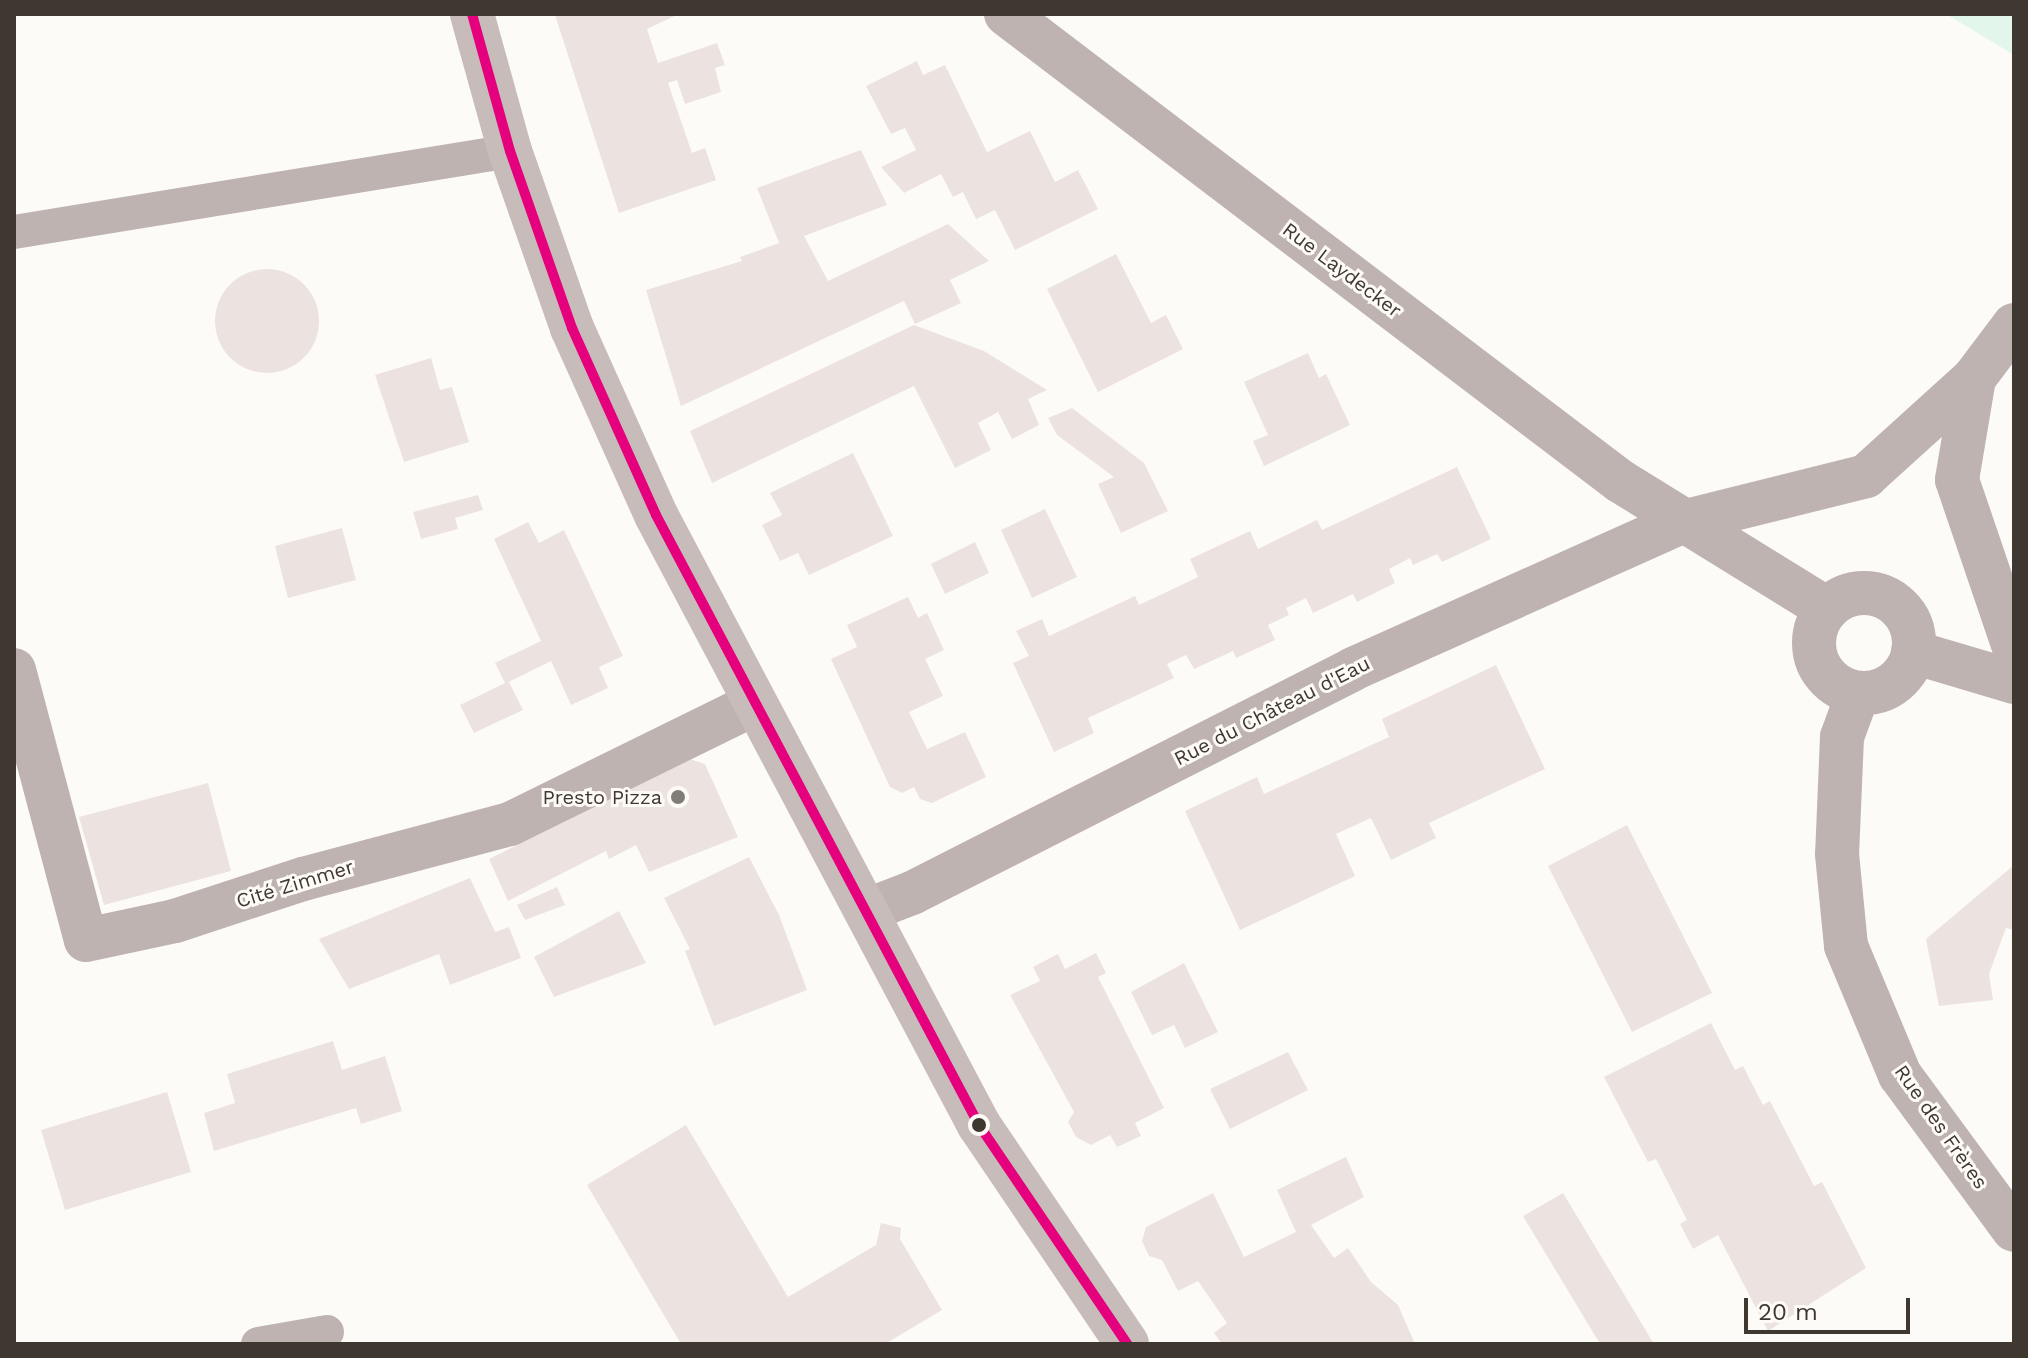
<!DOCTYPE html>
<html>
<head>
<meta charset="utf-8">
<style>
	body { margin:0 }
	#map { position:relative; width:2028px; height:1358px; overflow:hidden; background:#fdfbf8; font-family:"Work Sans",sans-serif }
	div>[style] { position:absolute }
	.green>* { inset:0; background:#e2f6eb }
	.building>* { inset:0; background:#ece3e0 }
	.round { border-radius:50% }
	.lane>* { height:34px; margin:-17px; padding:0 17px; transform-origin:17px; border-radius:17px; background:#bfb3b1 }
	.street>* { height:44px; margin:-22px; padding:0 22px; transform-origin:22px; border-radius:22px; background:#bfb3b1 }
	.street>.ring { margin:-22px; padding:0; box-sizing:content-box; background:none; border:44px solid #bfb3b1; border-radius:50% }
	.secondary>* { height:44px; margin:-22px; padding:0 22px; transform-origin:22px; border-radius:22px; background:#c7bcba }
	.bus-1>* { height:10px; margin:-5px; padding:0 5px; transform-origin:5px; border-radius:5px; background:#e5007d }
	.dots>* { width:22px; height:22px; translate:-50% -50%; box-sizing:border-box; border:4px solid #fefbf7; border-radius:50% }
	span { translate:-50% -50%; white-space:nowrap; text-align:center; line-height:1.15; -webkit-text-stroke:6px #fefbf7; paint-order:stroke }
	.street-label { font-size:20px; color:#3e3831 }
	.poi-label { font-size:20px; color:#3e3831 }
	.right { translate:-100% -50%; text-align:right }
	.frame { position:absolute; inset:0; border:16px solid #3e3831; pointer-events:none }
	.scale { position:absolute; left:1744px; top:1298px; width:166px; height:36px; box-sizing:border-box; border:4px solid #3e3831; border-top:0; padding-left:10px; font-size:24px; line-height:28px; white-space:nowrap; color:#3e3831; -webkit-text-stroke:6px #fefbf7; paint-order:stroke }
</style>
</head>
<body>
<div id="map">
	<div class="green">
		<div style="clip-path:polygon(1946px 14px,2014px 14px,2014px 55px)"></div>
	</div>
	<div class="building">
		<div style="clip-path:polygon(679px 14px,647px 29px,658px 63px,717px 43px,725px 65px,715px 68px,721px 92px,685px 104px,677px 80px,668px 83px,692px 153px,705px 148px,716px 180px,619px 213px,555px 15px)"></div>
		<div style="clip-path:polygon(917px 61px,923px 75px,945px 65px,987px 152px,1030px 131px,1055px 182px,1078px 170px,1098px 209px,1015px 250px,995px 210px,976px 219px,963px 192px,953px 197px,941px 174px,904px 193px,881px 167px,916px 150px,905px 128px,891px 134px,866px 86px)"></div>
		<div style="clip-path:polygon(861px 150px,887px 205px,804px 236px,828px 281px,948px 224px,989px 261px,950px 280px,961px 303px,915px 324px,904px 301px,681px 406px,646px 290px,742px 261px,740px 257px,779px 243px,757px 188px)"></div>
		<div style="clip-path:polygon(1116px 254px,1151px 323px,1166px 315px,1183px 349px,1098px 392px,1047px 289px)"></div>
		<div class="round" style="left:215px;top:269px;width:104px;height:104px"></div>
		<div style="clip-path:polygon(914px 325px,984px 351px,1047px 390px,1028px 399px,1039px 425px,1012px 439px,998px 412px,978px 423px,991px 450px,955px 468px,914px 386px,712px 483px,690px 431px)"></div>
		<div style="clip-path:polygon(1308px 353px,1319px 378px,1326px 374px,1350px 425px,1264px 466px,1253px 441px,1268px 435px,1244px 382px)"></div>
		<div style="clip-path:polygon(431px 358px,440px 390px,452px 387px,469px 442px,404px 462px,375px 375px)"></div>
		<div style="clip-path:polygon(1072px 408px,1144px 463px,1168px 511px,1121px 533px,1098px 484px,1114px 477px,1057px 435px,1048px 418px)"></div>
		<div style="clip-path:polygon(853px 453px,893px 536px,809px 575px,798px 553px,780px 561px,762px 525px,782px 515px,770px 493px)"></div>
		<div style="clip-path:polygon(1457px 467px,1491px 539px,1442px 562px,1437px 554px,1413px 565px,1410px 558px,1389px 569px,1395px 583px,1357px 602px,1353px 594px,1313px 613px,1306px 598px,1286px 608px,1289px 615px,1268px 625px,1275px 640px,1236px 658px,1233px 651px,1194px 669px,1186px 655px,1167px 664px,1174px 678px,1088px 718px,1094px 733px,1054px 752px,1013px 663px,1029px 656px,1016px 631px,1042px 619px,1049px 636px,1135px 596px,1139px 605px,1198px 577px,1190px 559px,1250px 531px,1258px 549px,1317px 520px,1322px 530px)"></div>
		<div style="clip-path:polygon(478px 495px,483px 510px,455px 518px,458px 529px,421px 539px,413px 512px)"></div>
		<div style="clip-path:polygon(1045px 509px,1077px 577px,1032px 598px,1001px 530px)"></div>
		<div style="clip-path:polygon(528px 522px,539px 543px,564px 530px,623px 656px,599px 667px,608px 688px,571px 705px,551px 661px,509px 682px,523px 710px,474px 733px,460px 705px,505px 683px,495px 663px,541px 641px,494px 539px)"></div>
		<div style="clip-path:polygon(342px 528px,356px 580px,288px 598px,275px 546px)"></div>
		<div style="clip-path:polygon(975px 542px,989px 573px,945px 594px,931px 564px)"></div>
		<div style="clip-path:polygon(908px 597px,918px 618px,927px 613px,944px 650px,925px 659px,943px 696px,909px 712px,927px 749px,965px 732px,986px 777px,932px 803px,920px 799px,914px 787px,902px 793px,890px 787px,831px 659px,857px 647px,847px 625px)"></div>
		<div style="clip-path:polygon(1496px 665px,1545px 769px,1429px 823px,1436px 838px,1391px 860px,1371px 818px,1336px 834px,1355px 876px,1240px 930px,1185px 811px,1257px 777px,1264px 794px,1389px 737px,1382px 719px)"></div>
		<div style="clip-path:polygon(690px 759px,705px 764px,738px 837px,649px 872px,636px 845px,609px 859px,606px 851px,508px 901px,489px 859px)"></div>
		<div style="clip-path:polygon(208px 783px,231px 871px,104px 905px,79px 817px)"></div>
		<div style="clip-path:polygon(1627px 825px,1712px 993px,1632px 1032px,1548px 866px)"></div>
		<div style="clip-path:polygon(749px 857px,779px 915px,807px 990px,714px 1026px,685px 951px,690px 949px,664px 898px)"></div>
		<div style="clip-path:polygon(2014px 865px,2014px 930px,2006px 928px,1989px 974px,1993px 1000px,1939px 1006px,1926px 939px)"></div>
		<div style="clip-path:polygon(470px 878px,495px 932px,509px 927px,521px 958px,450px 985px,439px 954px,349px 989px,319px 939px)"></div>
		<div style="clip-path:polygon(557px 887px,565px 905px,525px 920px,517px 905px)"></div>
		<div style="clip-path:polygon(619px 911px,646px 963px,554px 997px,534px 957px)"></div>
		<div style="clip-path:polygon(1096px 953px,1106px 973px,1098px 977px,1164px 1108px,1135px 1123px,1141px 1136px,1117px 1147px,1110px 1135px,1091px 1145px,1076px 1137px,1068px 1122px,1074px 1112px,1010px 995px,1040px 981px,1033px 967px,1058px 954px,1065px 969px)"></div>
		<div style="clip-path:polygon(1184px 963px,1218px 1032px,1185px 1048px,1174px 1025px,1152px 1035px,1131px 992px)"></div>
		<div style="clip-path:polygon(1711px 1023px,1735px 1070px,1743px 1066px,1763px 1105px,1770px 1101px,1814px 1186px,1822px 1182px,1866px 1268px,1768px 1331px,1718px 1235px,1693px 1249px,1680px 1224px,1687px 1220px,1656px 1159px,1648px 1162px,1604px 1077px)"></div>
		<div style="clip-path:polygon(333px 1041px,342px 1070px,385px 1056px,402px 1111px,361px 1124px,356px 1108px,214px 1151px,204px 1113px,235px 1103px,227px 1074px)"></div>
		<div style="clip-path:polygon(1288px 1052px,1308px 1090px,1230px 1129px,1210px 1089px)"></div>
		<div style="clip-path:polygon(167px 1092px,191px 1172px,65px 1210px,41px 1130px)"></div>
		<div style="clip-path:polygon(686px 1125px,788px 1297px,876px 1245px,881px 1223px,901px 1228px,900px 1239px,942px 1310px,885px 1344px,681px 1344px,587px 1185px)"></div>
		<div style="clip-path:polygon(1346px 1157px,1364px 1197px,1311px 1225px,1334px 1258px,1348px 1248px,1371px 1282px,1398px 1305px,1415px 1344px,1222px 1344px,1214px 1333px,1227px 1323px,1198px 1281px,1178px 1291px,1162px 1260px,1149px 1256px,1142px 1241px,1146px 1227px,1213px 1193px,1244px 1257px,1296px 1232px,1277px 1190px)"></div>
		<div style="clip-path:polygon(1563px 1193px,1654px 1344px,1600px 1344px,1523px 1216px)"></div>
	</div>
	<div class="lane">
		<div style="left:14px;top:232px;width:503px;rotate:-9.27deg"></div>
		<div style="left:258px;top:1344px;width:70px;rotate:-9.9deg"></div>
	</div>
	<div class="street">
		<div style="left:1006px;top:14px;width:771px;rotate:37.26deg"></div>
		<div style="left:1620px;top:481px;width:243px;rotate:31.7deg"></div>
		<div style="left:2014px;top:325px;width:66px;rotate:127deg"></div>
		<div style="left:1974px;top:378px;width:103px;rotate:99.5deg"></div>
		<div style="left:1957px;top:480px;width:176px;rotate:71.2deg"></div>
		<div class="ring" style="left:1814px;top:593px;width:56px;height:56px"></div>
		<div style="left:1913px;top:652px;width:105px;rotate:16.5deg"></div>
		<div style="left:14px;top:670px;width:279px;rotate:75.1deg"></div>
		<div style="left:86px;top:940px;width:91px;rotate:-12.1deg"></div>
		<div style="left:175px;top:921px;width:135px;rotate:-18.2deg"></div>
		<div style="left:303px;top:879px;width:214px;rotate:-14.9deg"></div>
		<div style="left:510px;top:824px;width:272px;rotate:-26.2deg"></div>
		<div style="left:1858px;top:693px;width:47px;rotate:110deg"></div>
		<div style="left:1842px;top:737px;width:117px;rotate:92.4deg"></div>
		<div style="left:1837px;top:854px;width:92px;rotate:84.4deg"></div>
		<div style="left:1846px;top:946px;width:140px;rotate:67.3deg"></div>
		<div style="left:1900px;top:1075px;width:192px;rotate:53.7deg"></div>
		<div style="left:868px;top:910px;width:47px;rotate:-21.1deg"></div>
		<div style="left:912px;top:893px;width:495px;rotate:-26.9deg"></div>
		<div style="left:1353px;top:669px;width:360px;rotate:-24.1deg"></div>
		<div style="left:1682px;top:522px;width:190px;rotate:-14deg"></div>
		<div style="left:1866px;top:476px;width:146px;rotate:-42.2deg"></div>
	</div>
	<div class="secondary">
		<div style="left:472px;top:14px;width:142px;rotate:74.5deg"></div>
		<div style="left:510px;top:151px;width:188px;rotate:70.7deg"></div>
		<div style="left:572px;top:328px;width:205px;rotate:65.8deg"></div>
		<div style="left:656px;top:515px;width:690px;rotate:62.1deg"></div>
		<div style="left:979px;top:1125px;width:264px;rotate:55.9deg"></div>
	</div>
	<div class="bus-1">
		<div style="left:472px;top:14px;width:142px;rotate:74.5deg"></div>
		<div style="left:510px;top:151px;width:188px;rotate:70.7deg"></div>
		<div style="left:572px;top:328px;width:205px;rotate:65.8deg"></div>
		<div style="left:656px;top:515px;width:690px;rotate:62.1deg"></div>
		<div style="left:979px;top:1125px;width:264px;rotate:55.9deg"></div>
	</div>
	<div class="dots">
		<div style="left:678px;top:797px;background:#817c77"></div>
		<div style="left:979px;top:1125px;background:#3e3831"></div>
	</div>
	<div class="street-label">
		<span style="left:1342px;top:270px;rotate:37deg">Rue Laydecker</span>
		<span style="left:1272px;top:711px;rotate:-27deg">Rue du Château d'Eau</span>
		<span style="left:295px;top:884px;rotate:-17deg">Cité Zimmer</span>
		<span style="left:1941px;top:1127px;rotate:55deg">Rue des Frères</span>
	</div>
	<div class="poi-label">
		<span class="right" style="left:662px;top:797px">Presto Pizza</span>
	</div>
	<div class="frame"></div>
	<div class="scale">20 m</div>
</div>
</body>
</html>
